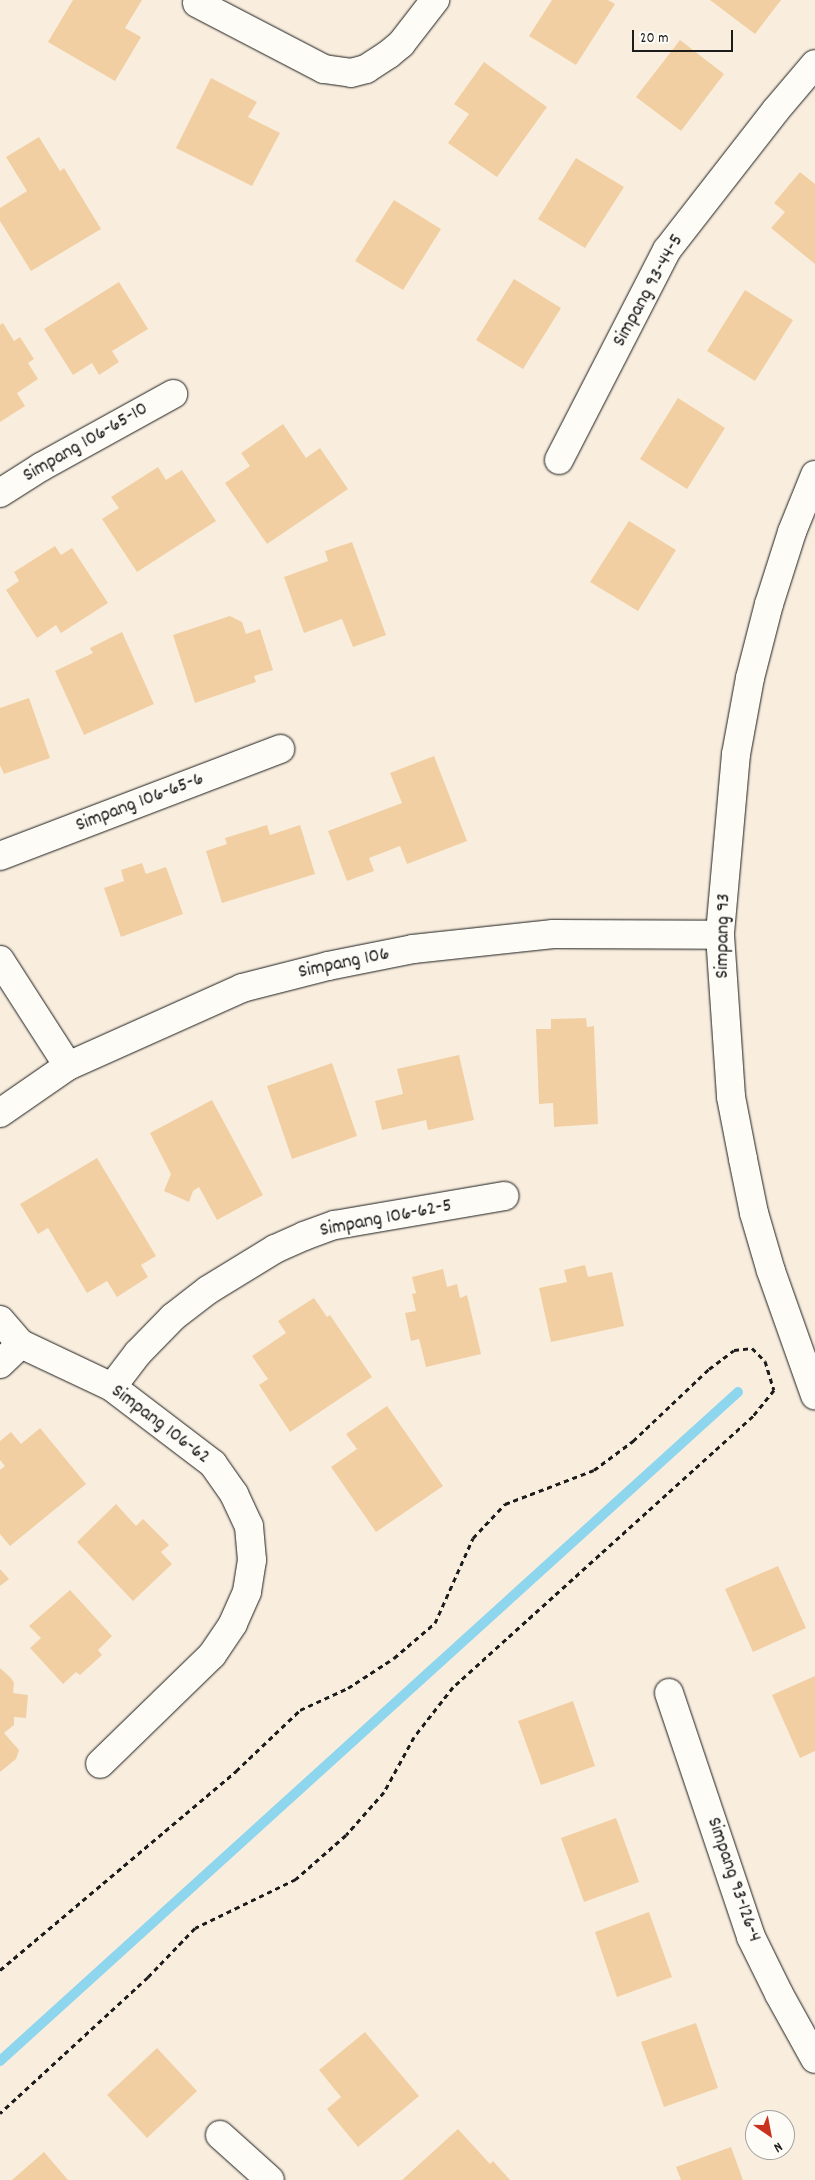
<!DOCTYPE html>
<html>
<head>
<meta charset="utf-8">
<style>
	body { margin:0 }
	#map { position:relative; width:815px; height:2180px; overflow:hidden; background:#f9eede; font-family:Dekko,sans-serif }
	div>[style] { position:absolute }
	.stream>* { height:10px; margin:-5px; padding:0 5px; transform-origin:5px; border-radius:5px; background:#8dd6ee }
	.building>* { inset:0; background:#f1cfa2 }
	.path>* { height:3px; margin-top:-1.5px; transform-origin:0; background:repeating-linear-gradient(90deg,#1c1c1c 0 5px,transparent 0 9px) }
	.roads { filter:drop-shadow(0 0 1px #1c1c1c) drop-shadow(0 0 1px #1c1c1c) }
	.street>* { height:28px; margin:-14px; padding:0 14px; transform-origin:14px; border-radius:14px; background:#fdfcf7 }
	span { translate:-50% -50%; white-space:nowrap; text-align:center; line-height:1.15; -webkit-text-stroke:4px #fdfcf7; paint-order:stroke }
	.street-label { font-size:20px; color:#1c1c1c }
	.north { position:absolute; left:745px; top:2110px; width:50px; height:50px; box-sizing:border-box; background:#fdfcf7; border:1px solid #a3a29f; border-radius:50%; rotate:147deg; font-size:14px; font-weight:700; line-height:20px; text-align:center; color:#1c1c1c }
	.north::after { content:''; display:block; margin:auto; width:18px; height:22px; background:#c8321e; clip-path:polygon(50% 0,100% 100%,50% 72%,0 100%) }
	.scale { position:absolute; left:632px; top:30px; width:101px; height:22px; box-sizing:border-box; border:2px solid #1c1c1c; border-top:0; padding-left:6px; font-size:15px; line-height:18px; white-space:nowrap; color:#1c1c1c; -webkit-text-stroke:4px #fdfcf7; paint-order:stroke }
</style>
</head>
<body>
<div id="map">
	<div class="stream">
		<div style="left:0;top:2061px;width:996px;rotate:-42.19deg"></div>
	</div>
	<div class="building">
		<div style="clip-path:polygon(73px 0,142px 0,125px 28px,141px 37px,115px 81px,48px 42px)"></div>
		<div style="clip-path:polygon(552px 0,608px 0,615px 4px,576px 65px,529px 36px)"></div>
		<div style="clip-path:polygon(710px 0,781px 0,755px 34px)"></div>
		<div style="clip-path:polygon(680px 40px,724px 74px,681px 131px,636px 97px)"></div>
		<div style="clip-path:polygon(484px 62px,547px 107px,497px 177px,448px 143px,469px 114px,454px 104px)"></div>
		<div style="clip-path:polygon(211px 78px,257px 102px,248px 117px,280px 133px,252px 186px,176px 148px)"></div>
		<div style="clip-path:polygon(39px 137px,60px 171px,64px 168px,101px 229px,31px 271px,0 221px,0 208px,27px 191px,6px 157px)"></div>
		<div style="clip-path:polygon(576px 158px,624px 187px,585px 248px,538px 219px)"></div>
		<div style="clip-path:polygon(800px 172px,815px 184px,815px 264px,771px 228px,785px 212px,774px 203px)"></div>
		<div style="clip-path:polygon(394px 200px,441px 229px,403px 290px,355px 261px)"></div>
		<div style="clip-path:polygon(514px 279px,561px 308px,523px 369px,476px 340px)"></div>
		<div style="clip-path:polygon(119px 282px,148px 329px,112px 351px,119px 362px,99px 375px,92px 363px,73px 375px,44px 329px)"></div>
		<div style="clip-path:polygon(745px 290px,793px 320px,755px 381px,707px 351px)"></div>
		<div style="clip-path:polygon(3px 323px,14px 341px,20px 337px,34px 359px,28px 363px,38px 379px,17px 393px,25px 406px,0 422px,0 325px)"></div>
		<div style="clip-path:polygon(678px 398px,725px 428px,687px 489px,640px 459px)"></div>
		<div style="clip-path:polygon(283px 424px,306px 458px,320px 448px,348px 489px,267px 544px,225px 483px,250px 466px,241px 453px)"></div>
		<div style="clip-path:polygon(158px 467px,166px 480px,182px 470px,216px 521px,137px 572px,102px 519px,119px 508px,111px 497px)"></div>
		<div style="clip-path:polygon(629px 521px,676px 550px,638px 611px,590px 582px)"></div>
		<div style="clip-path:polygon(352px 542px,386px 635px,353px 647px,342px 619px,304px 633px,284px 577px,328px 561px,325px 551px)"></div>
		<div style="clip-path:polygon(55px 546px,61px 555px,72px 548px,108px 603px,61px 633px,56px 625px,37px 638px,6px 590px,19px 581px,14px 572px)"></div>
		<div style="clip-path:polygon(230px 616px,242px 622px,246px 634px,260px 629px,273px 670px,254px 676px,256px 682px,195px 703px,173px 635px)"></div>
		<div style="clip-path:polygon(122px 632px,154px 704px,84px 735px,55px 671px,93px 653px,90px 648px)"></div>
		<div style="clip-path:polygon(29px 698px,50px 758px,4px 774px,0 765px,0 708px)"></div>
		<div style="clip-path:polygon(434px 756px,467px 841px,407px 864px,400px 846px,369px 858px,374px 871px,347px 881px,328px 831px,402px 803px,390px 773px)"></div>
		<div style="clip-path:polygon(267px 825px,270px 835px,300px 825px,315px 874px,222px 903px,206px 851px,227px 844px,225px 838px)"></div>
		<div style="clip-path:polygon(142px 863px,146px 874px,166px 867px,183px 914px,121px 937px,104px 888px,124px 881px,121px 870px)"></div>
		<div style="clip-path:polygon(586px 1018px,587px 1027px,594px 1026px,598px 1124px,554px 1127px,553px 1103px,539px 1104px,536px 1029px,551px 1029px,551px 1019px)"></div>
		<div style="clip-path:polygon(459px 1055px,474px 1120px,428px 1130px,426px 1120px,382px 1130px,375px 1101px,403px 1094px,397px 1069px)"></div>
		<div style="clip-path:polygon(332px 1063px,357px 1136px,292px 1159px,267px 1086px)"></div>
		<div style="clip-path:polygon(212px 1100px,263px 1195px,217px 1220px,199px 1187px,193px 1191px,189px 1202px,164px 1191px,171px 1174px,150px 1133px)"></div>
		<div style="clip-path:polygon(97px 1158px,156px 1256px,141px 1265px,148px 1277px,117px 1297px,107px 1281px,87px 1293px,48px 1228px,38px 1234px,20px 1204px)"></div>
		<div style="clip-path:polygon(585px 1265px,588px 1277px,612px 1272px,624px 1326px,551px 1342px,539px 1288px,567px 1282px,564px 1270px)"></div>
		<div style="clip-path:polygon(443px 1269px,447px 1287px,457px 1284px,460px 1298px,467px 1295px,481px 1354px,426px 1367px,419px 1339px,411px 1341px,405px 1313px,416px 1311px,412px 1294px,416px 1293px,412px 1277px)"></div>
		<div style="clip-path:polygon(314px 1298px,327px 1317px,330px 1315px,372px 1377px,290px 1432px,259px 1385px,268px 1379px,252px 1356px,286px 1333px,278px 1321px)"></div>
		<div style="clip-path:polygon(387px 1406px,443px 1486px,376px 1532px,331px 1467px,357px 1449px,346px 1434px)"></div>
		<div style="clip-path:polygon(40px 1428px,86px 1484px,10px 1546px,0 1534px,0 1470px,5px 1466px,0 1460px,0 1441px,11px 1432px,21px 1444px)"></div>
		<div style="clip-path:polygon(116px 1504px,136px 1526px,143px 1519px,169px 1545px,161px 1552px,172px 1564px,133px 1601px,77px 1542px)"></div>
		<div style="clip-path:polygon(778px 1566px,806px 1628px,753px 1652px,725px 1589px)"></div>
		<div style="clip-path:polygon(0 1569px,9px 1579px,0 1586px)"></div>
		<div style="clip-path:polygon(70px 1590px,112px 1636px,98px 1650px,102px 1655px,80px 1675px,76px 1672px,63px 1684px,30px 1648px,41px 1638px,29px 1626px)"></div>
		<div style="clip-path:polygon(0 1668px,11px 1678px,14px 1683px,13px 1693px,28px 1695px,26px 1718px,14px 1717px,14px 1725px,4px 1733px,19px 1750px,16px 1759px,0 1772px)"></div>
		<div style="clip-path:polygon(815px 1676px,815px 1751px,800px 1758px,772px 1695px)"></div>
		<div style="clip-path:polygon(573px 1701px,595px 1766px,541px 1785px,518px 1721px)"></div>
		<div style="clip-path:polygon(616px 1818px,639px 1882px,584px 1902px,561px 1838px)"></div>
		<div style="clip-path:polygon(649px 1912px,672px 1977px,617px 1997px,595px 1932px)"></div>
		<div style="clip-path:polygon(696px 2023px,718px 2088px,664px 2107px,641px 2042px)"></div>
		<div style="clip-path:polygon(365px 2032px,419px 2096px,358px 2147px,327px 2109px,341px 2097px,319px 2070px)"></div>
		<div style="clip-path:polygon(157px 2048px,197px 2091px,147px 2138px,107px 2095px)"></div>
		<div style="clip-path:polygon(458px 2129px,490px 2164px,493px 2161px,510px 2180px,402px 2180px)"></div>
		<div style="clip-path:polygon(731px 2147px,743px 2180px,681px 2180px,676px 2167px)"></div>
		<div style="clip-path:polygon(44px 2152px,68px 2180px,12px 2180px)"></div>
	</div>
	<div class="path">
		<div style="left:0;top:1970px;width:309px;rotate:-40.1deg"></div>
		<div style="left:236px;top:1771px;width:88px;rotate:-43.6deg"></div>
		<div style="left:300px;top:1710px;width:53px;rotate:-24.6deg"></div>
		<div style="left:348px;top:1688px;width:55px;rotate:-33.1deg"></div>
		<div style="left:394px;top:1658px;width:54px;rotate:-40.5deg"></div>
		<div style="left:435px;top:1623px;width:93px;rotate:-65.9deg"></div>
		<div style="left:473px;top:1538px;width:47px;rotate:-46.7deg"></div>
		<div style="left:505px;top:1504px;width:95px;rotate:-20.9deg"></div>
		<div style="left:594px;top:1470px;width:49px;rotate:-36.6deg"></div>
		<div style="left:633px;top:1441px;width:105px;rotate:-43.5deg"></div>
		<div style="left:709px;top:1369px;width:31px;rotate:-37deg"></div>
		<div style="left:734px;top:1350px;width:18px;rotate:-6deg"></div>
		<div style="left:752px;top:1348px;width:18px;rotate:45deg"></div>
		<div style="left:765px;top:1361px;width:30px;rotate:73deg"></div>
		<div style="left:774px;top:1390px;width:33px;rotate:129deg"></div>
		<div style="left:753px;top:1416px;width:404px;rotate:137.9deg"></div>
		<div style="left:453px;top:1687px;width:63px;rotate:128deg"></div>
		<div style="left:414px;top:1737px;width:63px;rotate:118.6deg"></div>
		<div style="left:384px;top:1792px;width:57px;rotate:131.5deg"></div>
		<div style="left:346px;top:1835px;width:67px;rotate:138.7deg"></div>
		<div style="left:296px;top:1879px;width:112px;rotate:154.1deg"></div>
		<div style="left:195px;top:1928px;width:68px;rotate:133.8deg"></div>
		<div style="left:148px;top:1977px;width:201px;rotate:137.4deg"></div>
	</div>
	<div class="roads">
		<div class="street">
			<div style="left:197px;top:3px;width:143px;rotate:27.5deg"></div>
			<div style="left:324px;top:69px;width:27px;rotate:8deg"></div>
			<div style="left:351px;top:73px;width:16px;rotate:-15deg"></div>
			<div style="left:366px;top:69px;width:27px;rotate:-33deg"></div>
			<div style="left:389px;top:54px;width:16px;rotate:-40deg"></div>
			<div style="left:401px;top:44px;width:56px;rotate:-52.3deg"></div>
			<div style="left:559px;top:460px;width:236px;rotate:-62.8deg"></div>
			<div style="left:667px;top:250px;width:177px;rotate:-52.1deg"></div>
			<div style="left:776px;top:110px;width:60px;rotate:-49.7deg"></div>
			<div style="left:815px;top:475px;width:61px;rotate:112deg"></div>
			<div style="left:792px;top:532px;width:76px;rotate:107.7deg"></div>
			<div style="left:769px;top:604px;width:76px;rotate:104.4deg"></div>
			<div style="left:750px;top:678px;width:77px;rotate:100.4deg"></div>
			<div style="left:736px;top:754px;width:182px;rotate:95.1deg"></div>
			<div style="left:720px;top:935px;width:162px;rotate:86.1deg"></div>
			<div style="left:731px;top:1097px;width:63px;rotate:79deg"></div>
			<div style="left:743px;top:1159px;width:55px;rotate:78.5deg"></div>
			<div style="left:754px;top:1213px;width:60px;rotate:73.7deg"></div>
			<div style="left:771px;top:1271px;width:132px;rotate:70.5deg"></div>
			<div style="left:0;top:493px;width:49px;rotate:-32.4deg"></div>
			<div style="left:41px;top:467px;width:151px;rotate:-28.9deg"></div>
			<div style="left:0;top:856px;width:300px;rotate:-20.9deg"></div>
			<div style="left:0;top:960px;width:126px;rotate:57.3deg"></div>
			<div style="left:0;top:1113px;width:83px;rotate:-34.7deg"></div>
			<div style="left:68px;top:1066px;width:191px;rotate:-24.1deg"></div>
			<div style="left:242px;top:988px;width:89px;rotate:-14.3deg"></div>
			<div style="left:328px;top:966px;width:87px;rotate:-11.3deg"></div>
			<div style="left:413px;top:949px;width:141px;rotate:-6.1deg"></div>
			<div style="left:553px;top:934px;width:167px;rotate:0.3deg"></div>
			<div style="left:0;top:1320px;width:32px;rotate:49deg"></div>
			<div style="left:21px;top:1344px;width:101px;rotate:25.3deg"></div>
			<div style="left:112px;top:1387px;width:127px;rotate:37.3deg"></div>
			<div style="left:213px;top:1464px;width:37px;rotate:55deg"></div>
			<div style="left:234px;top:1494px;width:35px;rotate:65deg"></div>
			<div style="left:249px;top:1526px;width:34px;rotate:85deg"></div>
			<div style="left:252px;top:1560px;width:32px;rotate:99deg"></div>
			<div style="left:247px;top:1592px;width:35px;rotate:114deg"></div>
			<div style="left:233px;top:1624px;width:37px;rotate:124deg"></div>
			<div style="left:212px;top:1655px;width:156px;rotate:135.8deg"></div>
			<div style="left:0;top:1364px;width:29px;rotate:-44deg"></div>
			<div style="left:112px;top:1387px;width:43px;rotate:-52.6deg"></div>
			<div style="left:138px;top:1353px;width:50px;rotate:-45.8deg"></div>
			<div style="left:173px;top:1317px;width:44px;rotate:-37.6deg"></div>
			<div style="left:208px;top:1290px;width:79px;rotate:-31.5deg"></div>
			<div style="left:275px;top:1249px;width:32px;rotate:-24deg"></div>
			<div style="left:304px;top:1236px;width:33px;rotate:-20deg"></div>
			<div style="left:335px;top:1225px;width:172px;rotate:-9.7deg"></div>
			<div style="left:669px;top:1693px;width:257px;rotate:71.4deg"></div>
			<div style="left:751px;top:1937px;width:64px;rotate:63.8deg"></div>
			<div style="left:779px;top:1994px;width:74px;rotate:61deg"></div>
			<div style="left:220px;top:2135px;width:67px;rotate:42deg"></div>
		</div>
	</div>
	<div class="street-label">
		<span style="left:649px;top:291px;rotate:-61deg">Simpang 93-44-5</span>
		<span style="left:86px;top:443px;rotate:-30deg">Simpang 106-65-10</span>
		<span style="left:140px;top:803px;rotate:-21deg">Simpang 106-65-6</span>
		<span style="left:724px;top:936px;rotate:-89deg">Simpang 93</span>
		<span style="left:344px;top:964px;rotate:-12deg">Simpang 106</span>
		<span style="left:386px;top:1219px;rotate:-11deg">Simpang 106-62-5</span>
		<span style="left:160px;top:1425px;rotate:37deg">Simpang 106-62</span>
		<span style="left:733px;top:1880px;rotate:71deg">Simpang 93-126-4</span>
	</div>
	<div class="north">N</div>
	<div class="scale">20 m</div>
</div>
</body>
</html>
